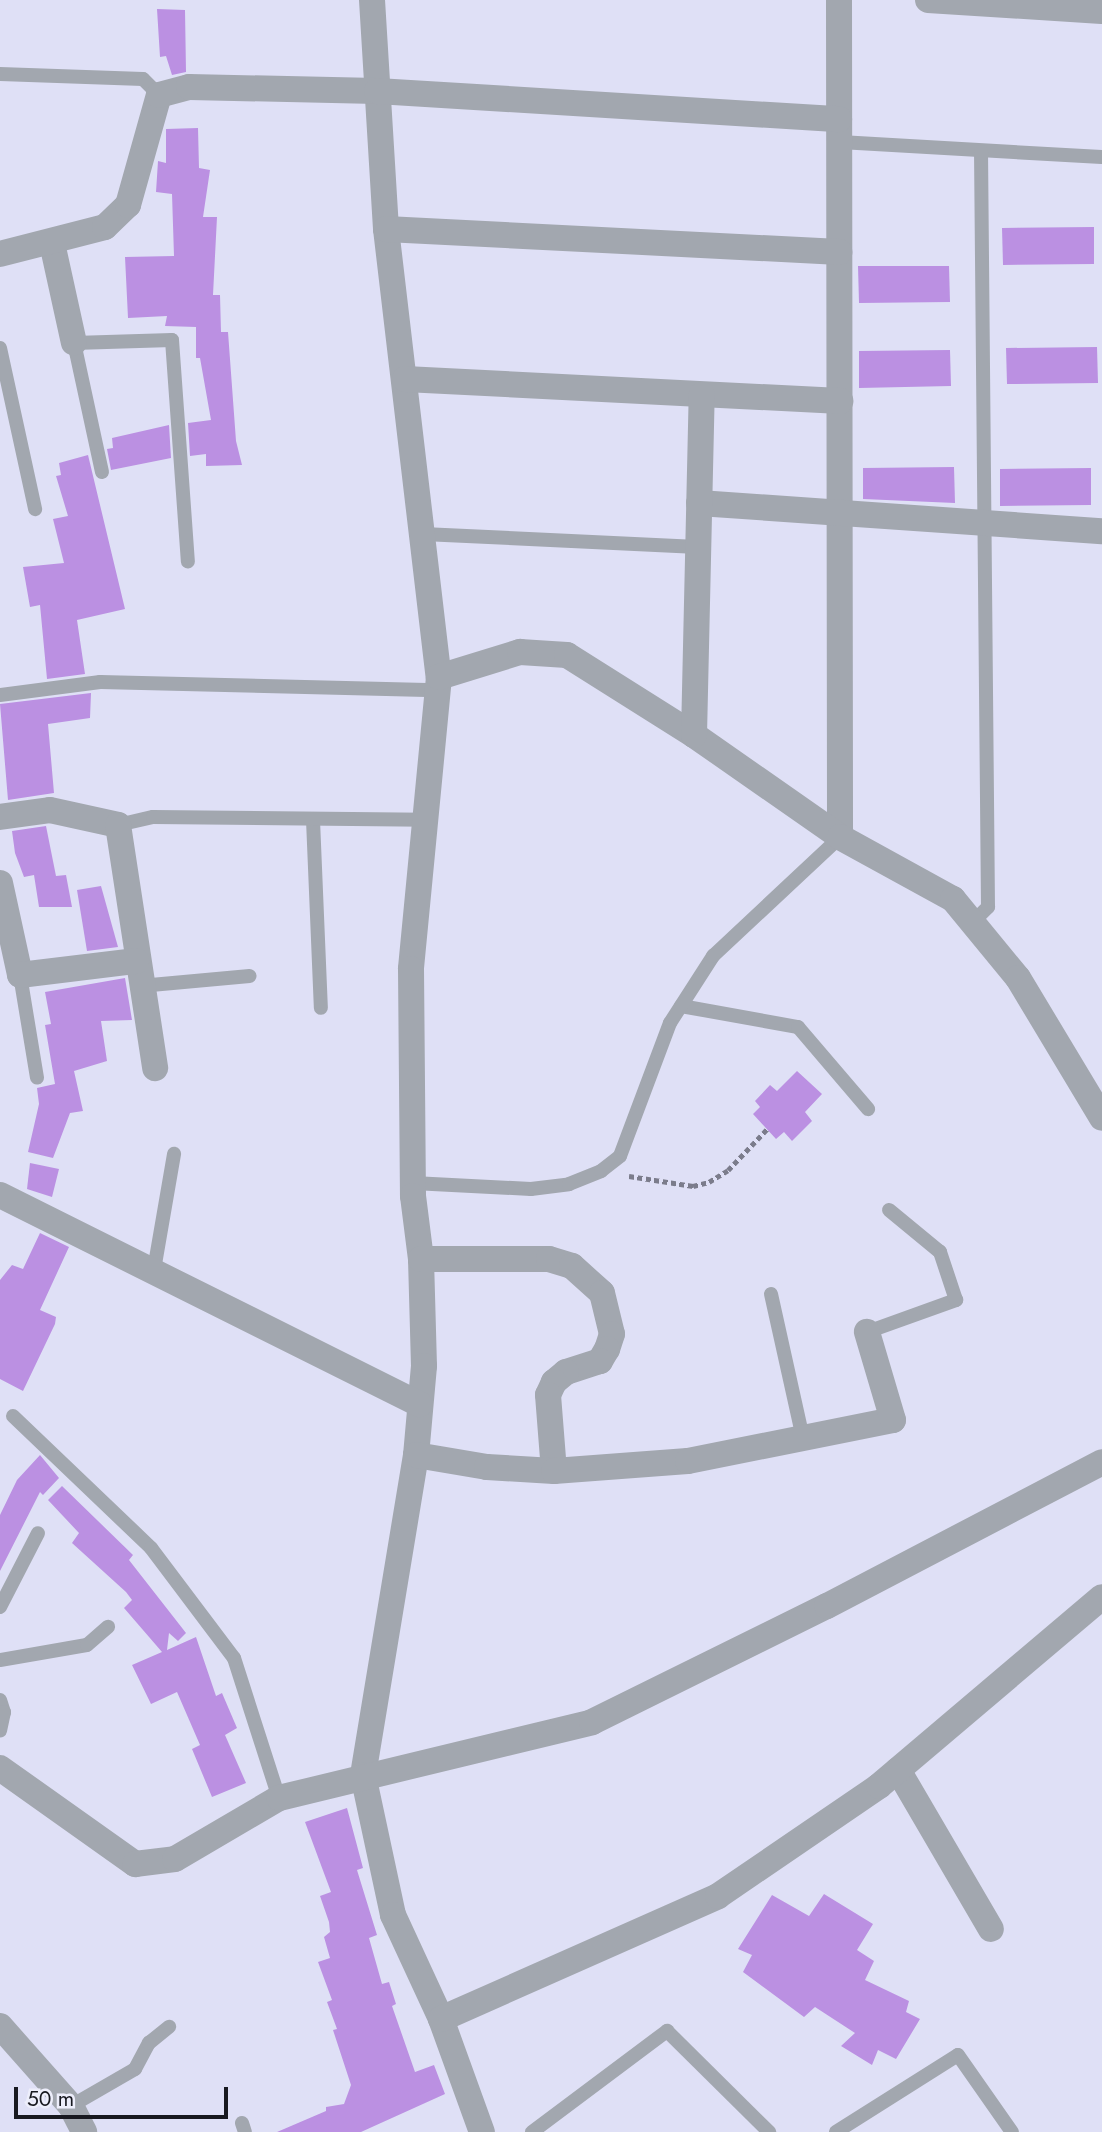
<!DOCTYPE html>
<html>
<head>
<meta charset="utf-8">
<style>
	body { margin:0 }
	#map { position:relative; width:1102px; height:2132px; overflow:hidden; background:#dfe0f6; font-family:Jost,sans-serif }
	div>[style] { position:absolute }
	.building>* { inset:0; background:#bb90e2 }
	.path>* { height:4.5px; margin-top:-2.25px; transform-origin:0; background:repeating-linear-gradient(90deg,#7b7c8b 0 5px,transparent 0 8.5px) }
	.lane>* { height:14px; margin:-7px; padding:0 7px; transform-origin:7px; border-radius:7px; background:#a2a7af }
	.street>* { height:26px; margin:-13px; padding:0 13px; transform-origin:13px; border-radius:13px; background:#a2a7af }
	span { translate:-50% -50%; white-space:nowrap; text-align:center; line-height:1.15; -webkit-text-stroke:5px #edeefb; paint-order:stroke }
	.scale { position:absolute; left:14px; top:2087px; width:214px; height:32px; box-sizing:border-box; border:4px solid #181920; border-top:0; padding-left:9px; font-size:21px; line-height:24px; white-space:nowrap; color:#181920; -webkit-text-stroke:5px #edeefb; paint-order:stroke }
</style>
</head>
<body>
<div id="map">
	<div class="building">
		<div style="clip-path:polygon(157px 9px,185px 10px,186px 72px,172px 75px,166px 56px,160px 57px)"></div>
		<div style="clip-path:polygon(198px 128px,199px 168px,210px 170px,203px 217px,217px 217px,213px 295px,220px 295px,221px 332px,228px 332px,236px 441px,242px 465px,206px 466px,206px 454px,190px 456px,188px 423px,211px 420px,200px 358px,196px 358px,196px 327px,165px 326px,167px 316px,128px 318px,125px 257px,174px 256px,172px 194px,156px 192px,158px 161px,166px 163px,166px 129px)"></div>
		<div style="clip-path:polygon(1094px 227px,1094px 264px,1003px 265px,1002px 228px)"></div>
		<div style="clip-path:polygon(858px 266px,949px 266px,950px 302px,859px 303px)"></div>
		<div style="clip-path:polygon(1097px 347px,1098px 383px,1007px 384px,1006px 348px)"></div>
		<div style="clip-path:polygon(950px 350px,951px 386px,859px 388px,859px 351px)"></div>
		<div style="clip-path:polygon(169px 425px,171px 458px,111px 470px,107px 449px,113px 448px,112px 438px)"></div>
		<div style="clip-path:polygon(88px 455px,125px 609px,77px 620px,85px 674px,47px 679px,40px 605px,30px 607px,23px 567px,64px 563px,53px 519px,68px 516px,56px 476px,61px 475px,59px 463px)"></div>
		<div style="clip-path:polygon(954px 467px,955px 503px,863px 499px,863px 468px)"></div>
		<div style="clip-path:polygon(1091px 468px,1091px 505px,1000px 506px,1000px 469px)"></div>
		<div style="clip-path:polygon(91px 693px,90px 718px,48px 724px,54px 793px,8px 800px,0 704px)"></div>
		<div style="clip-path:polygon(46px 826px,56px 876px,66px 875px,72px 907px,39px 907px,34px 875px,24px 877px,15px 853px,12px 831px)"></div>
		<div style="clip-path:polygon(101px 886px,118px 947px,87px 951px,77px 890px)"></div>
		<div style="clip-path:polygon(125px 978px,132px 1020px,101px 1021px,107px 1061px,74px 1071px,83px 1111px,70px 1113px,53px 1158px,28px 1152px,39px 1104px,37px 1088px,55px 1084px,45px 1025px,51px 1024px,45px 992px)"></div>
		<div style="clip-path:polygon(797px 1071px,822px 1094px,805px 1112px,812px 1121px,792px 1141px,784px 1132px,776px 1139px,753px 1114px,760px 1107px,755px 1101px,770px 1085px,777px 1091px)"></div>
		<div style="clip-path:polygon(30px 1163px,59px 1169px,52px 1197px,27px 1189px)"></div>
		<div style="clip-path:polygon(40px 1233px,69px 1247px,40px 1310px,56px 1317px,55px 1324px,23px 1391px,0 1379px,0 1280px,12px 1265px,23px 1269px)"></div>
		<div style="clip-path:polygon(40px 1455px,59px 1478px,43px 1495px,40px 1492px,0 1571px,0 1515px,17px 1480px)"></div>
		<div style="clip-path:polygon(62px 1486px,133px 1555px,129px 1560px,186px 1633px,178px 1641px,169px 1633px,167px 1650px,196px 1637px,216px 1696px,222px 1693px,237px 1728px,225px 1735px,246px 1783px,212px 1797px,192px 1749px,200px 1745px,177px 1692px,151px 1704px,132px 1665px,162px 1652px,124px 1608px,132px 1600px,126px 1592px,72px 1543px,79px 1533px,48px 1500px)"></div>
		<div style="clip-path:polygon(347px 1808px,363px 1868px,357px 1870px,377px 1935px,369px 1938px,382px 1984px,389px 1982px,396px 2004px,392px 2006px,415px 2072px,434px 2065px,445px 2094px,361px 2132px,277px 2132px,326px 2111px,326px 2107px,344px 2104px,351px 2085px,333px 2030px,337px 2029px,327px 2002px,332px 2000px,318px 1962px,330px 1958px,324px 1937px,330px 1932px,329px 1922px,320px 1896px,331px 1892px,305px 1822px)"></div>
		<div style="clip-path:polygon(824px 1894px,873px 1924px,857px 1950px,874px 1961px,865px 1980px,909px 2001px,906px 2012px,920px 2019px,896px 2059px,878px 2050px,872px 2065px,841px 2046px,855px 2033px,815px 2007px,804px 2017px,743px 1972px,752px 1955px,738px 1949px,772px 1895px,809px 1916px)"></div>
	</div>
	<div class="path">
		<div style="left:629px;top:1176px;width:65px;rotate:8.9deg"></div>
		<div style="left:693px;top:1186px;width:16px;rotate:-14deg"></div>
		<div style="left:709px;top:1182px;width:22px;rotate:-32deg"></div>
		<div style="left:728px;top:1170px;width:57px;rotate:-46.4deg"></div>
	</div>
	<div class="lane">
		<div style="left:0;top:74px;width:143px;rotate:2deg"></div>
		<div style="left:143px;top:79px;width:23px;rotate:45deg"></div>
		<div style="left:840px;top:142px;width:262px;rotate:3.3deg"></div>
		<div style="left:0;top:348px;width:165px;rotate:77.7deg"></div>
		<div style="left:102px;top:472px;width:132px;rotate:-102.2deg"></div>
		<div style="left:74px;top:343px;width:98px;rotate:-1.8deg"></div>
		<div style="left:172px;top:340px;width:222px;rotate:85.9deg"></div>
		<div style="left:423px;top:534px;width:275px;rotate:2.7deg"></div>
		<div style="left:0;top:695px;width:101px;rotate:-7.4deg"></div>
		<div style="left:100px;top:682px;width:337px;rotate:1.4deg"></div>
		<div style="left:313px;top:820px;width:188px;rotate:87.6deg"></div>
		<div style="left:118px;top:825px;width:36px;rotate:-13deg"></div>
		<div style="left:153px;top:817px;width:272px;rotate:0.6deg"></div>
		<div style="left:974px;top:921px;width:20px;rotate:-45deg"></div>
		<div style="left:988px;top:907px;width:755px;rotate:-90.53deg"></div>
		<div style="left:20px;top:975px;width:104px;rotate:80.6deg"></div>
		<div style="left:140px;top:986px;width:110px;rotate:-5.2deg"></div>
		<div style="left:681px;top:1006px;width:119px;rotate:10.2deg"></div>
		<div style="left:798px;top:1027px;width:108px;rotate:49.5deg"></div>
		<div style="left:413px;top:1183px;width:118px;rotate:2.9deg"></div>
		<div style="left:531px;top:1189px;width:38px;rotate:-7deg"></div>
		<div style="left:569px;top:1184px;width:35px;rotate:-22deg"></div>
		<div style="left:601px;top:1171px;width:24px;rotate:-38deg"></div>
		<div style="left:620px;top:1156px;width:142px;rotate:-69.4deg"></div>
		<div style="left:670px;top:1023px;width:80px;rotate:-57.3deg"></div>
		<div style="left:713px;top:956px;width:174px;rotate:-43.1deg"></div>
		<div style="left:154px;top:1270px;width:118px;rotate:-80.2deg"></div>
		<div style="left:771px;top:1294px;width:148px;rotate:77.5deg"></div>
		<div style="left:867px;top:1332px;width:95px;rotate:-19.8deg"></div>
		<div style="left:956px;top:1300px;width:51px;rotate:-108.4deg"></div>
		<div style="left:940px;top:1252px;width:66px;rotate:-140.5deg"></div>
		<div style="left:13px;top:1416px;width:191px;rotate:43.7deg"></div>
		<div style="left:151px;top:1548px;width:138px;rotate:53deg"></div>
		<div style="left:234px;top:1658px;width:147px;rotate:72.2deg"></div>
		<div style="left:0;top:1607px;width:83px;rotate:-62.8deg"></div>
		<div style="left:0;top:1660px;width:88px;rotate:-9.8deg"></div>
		<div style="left:87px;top:1645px;width:28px;rotate:-41deg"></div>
		<div style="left:0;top:1700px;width:13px;rotate:72deg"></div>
		<div style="left:4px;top:1712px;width:19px;rotate:102deg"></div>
		<div style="left:71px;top:2106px;width:74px;rotate:-30deg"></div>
		<div style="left:135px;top:2069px;width:30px;rotate:-62deg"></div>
		<div style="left:149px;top:2043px;width:26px;rotate:-39deg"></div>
		<div style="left:242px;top:2123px;width:9px;rotate:72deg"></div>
		<div style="left:532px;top:2132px;width:169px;rotate:-36.8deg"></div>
		<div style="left:667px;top:2031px;width:144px;rotate:44.7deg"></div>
		<div style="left:836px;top:2132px;width:144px;rotate:-32.3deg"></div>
		<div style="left:958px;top:2055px;width:94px;rotate:55deg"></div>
	</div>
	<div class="street">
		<div style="left:372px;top:0;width:229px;rotate:86.5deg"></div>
		<div style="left:386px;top:229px;width:451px;rotate:83.3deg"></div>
		<div style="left:439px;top:677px;width:293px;rotate:95.5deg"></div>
		<div style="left:411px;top:969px;width:227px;rotate:89.5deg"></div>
		<div style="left:413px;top:1196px;width:64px;rotate:82.8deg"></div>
		<div style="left:421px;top:1259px;width:107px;rotate:88.4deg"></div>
		<div style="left:424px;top:1366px;width:89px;rotate:95.1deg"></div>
		<div style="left:416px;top:1455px;width:324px;rotate:99.4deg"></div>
		<div style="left:363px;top:1775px;width:143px;rotate:77.9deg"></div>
		<div style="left:393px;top:1915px;width:115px;rotate:65.2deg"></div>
		<div style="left:441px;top:2019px;width:120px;rotate:70.1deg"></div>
		<div style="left:839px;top:0;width:837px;rotate:89.93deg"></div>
		<div style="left:928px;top:0;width:174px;rotate:3.6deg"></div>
		<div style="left:386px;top:229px;width:454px;rotate:2.9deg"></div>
		<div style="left:52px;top:243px;width:102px;rotate:77.6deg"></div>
		<div style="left:0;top:254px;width:108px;rotate:-14.4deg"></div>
		<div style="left:105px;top:227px;width:32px;rotate:-44deg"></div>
		<div style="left:128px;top:205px;width:114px;rotate:-74.3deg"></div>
		<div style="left:159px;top:95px;width:31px;rotate:-15deg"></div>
		<div style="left:189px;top:87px;width:188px;rotate:1.2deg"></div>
		<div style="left:377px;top:91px;width:463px;rotate:3.5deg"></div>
		<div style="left:405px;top:379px;width:436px;rotate:2.9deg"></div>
		<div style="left:699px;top:503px;width:404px;rotate:4deg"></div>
		<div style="left:439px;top:677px;width:85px;rotate:-17.2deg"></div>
		<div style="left:520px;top:652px;width:47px;rotate:3.7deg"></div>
		<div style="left:567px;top:655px;width:150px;rotate:32.2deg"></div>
		<div style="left:694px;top:735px;width:178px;rotate:34.9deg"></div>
		<div style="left:840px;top:837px;width:129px;rotate:28.8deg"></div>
		<div style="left:953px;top:899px;width:102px;rotate:50.6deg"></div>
		<div style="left:1018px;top:978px;width:163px;rotate:59deg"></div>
		<div style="left:694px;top:735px;width:340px;rotate:-88.7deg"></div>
		<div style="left:0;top:817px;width:50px;rotate:-8deg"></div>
		<div style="left:50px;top:810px;width:70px;rotate:12.4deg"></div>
		<div style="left:118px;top:825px;width:246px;rotate:81.3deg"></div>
		<div style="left:0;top:883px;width:94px;rotate:77.7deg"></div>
		<div style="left:20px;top:975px;width:117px;rotate:-6.9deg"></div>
		<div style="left:0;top:1195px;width:469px;rotate:26.5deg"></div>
		<div style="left:421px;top:1259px;width:128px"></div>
		<div style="left:549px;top:1259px;width:24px;rotate:17deg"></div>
		<div style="left:572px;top:1266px;width:40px;rotate:42deg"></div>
		<div style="left:602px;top:1293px;width:42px;rotate:76.3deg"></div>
		<div style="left:612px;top:1334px;width:16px;rotate:108deg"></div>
		<div style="left:607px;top:1349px;width:14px;rotate:120deg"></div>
		<div style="left:600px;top:1361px;width:36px;rotate:162deg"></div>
		<div style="left:566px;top:1372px;width:16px;rotate:140deg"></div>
		<div style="left:554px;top:1382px;width:14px;rotate:115deg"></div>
		<div style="left:548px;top:1395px;width:76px;rotate:85.5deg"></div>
		<div style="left:416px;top:1455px;width:72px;rotate:9.6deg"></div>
		<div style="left:487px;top:1467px;width:67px;rotate:3.4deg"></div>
		<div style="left:554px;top:1471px;width:134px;rotate:-4.3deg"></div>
		<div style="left:688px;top:1461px;width:209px;rotate:-11.3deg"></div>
		<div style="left:893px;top:1420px;width:92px;rotate:-106.5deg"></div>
		<div style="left:0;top:1768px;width:166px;rotate:35.4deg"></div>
		<div style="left:135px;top:1864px;width:40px;rotate:-7.1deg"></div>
		<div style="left:175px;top:1859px;width:121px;rotate:-30.4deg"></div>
		<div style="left:279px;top:1798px;width:322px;rotate:-13.6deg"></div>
		<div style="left:592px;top:1722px;width:262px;rotate:-26.3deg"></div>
		<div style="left:827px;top:1606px;width:310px;rotate:-27.6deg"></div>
		<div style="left:898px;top:1770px;width:184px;rotate:59.7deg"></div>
		<div style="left:441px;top:2019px;width:303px;rotate:-23.9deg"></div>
		<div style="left:718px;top:1896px;width:195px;rotate:-34.3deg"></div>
		<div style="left:879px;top:1786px;width:292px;rotate:-40.3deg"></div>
		<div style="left:0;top:2026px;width:107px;rotate:48.4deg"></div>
		<div style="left:71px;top:2106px;width:29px;rotate:63deg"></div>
	</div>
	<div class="scale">50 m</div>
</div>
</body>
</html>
